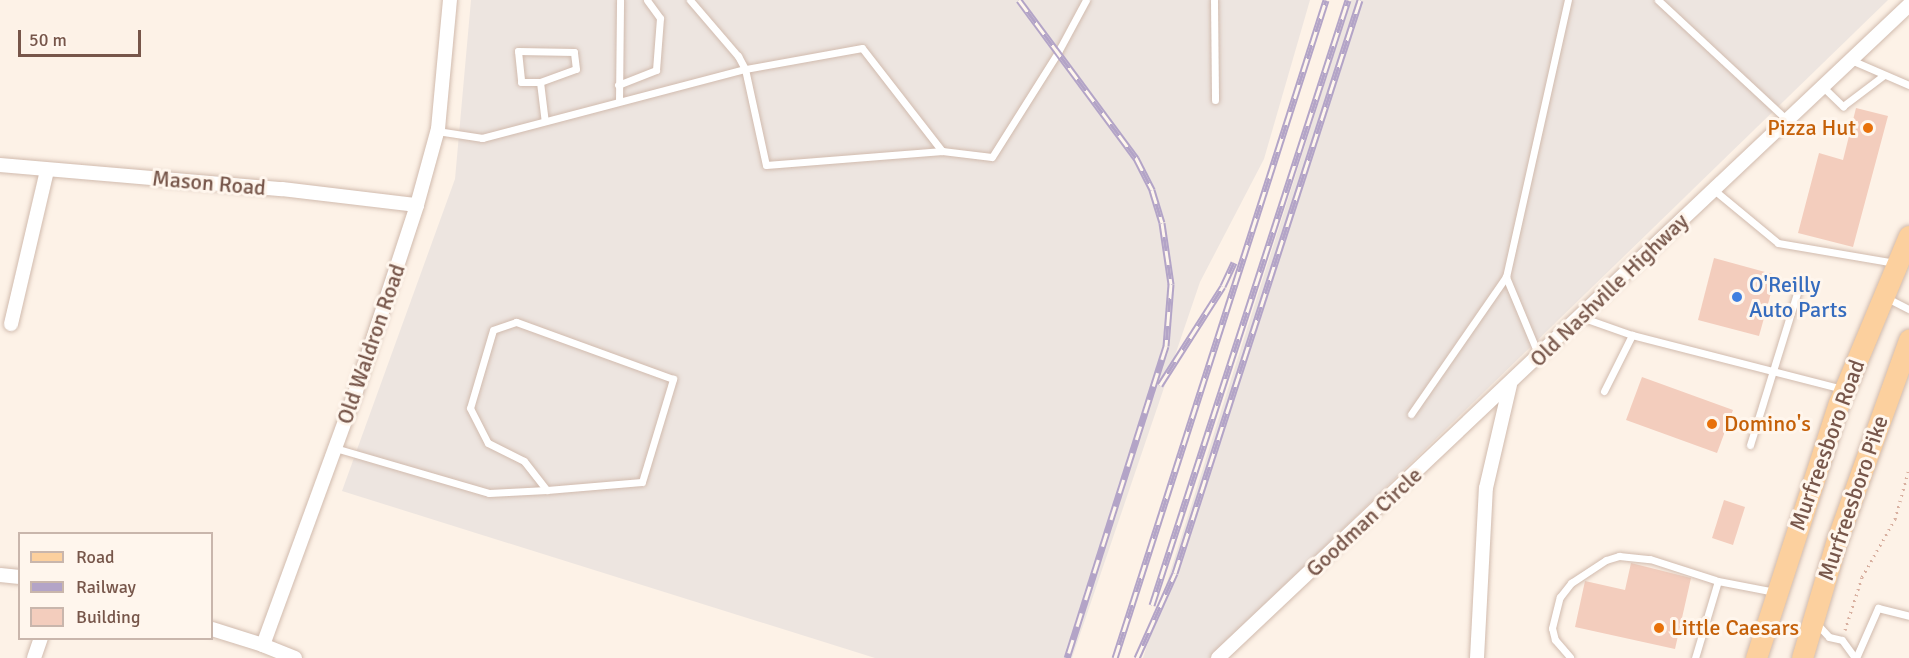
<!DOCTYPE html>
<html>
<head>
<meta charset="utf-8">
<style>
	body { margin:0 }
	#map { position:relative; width:1909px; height:658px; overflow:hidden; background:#fdf2e7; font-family:Signika,sans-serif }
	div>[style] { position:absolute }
	.industrial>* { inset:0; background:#ede5e0 }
	.building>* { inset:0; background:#f3cdbd }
	.path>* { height:3px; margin-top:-1.5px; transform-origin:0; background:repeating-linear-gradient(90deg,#d8b0a0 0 1.5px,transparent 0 6px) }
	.roads { filter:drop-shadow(0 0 2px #d1bbae) drop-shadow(0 0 2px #d1bbae) }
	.service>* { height:7px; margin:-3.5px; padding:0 3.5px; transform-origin:3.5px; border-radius:3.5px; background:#fff }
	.minor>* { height:14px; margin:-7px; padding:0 7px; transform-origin:7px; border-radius:7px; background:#fff }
	.primary>* { height:21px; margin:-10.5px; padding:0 10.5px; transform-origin:10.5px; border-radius:10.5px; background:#fcd09e }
	.rail>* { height:7px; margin-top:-3.5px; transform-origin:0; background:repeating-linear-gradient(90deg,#fff6ed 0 14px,#b3a4c7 0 28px); box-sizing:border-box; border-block:2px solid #b3a4c7 }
	.dots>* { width:16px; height:16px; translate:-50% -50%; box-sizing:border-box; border:3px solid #fff6ed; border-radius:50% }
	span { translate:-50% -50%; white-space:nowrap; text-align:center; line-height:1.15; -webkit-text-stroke:6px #fff6ed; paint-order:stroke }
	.food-label { font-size:22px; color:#c56008 }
	.right { translate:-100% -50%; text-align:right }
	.left { translate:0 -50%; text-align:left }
	.street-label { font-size:22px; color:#77564a }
	.shop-label { font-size:22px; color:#366cbe }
	.legend { position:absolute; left:18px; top:532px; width:195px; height:108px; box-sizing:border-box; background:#fff6ed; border:2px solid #c9b6ac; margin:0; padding:8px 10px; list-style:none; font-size:18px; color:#77564a }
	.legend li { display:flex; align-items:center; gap:12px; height:30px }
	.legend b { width:30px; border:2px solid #c9b6ac }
	.scale { position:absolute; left:18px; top:30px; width:123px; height:27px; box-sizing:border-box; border:3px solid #77564a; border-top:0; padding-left:8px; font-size:18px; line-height:21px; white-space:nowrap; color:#77564a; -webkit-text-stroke:4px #fff6ed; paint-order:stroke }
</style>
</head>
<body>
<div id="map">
	<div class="industrial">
		<div style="clip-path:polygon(471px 0,1310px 0,1264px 159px,1200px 282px,1072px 658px,875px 658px,342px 491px,455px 179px)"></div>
		<div style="clip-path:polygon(1351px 0,1888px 0,1210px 658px,1143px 658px)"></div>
	</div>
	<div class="building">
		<div style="clip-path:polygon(1856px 108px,1888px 116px,1853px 247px,1798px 233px,1819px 153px,1843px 160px)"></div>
		<div style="clip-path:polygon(1714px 258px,1776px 275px,1759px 336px,1698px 320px)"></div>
		<div style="clip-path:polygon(1642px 377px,1733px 410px,1717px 453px,1626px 420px)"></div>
		<div style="clip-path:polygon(1724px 500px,1745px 507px,1733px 545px,1712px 538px)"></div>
		<div style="clip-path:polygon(1631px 563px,1691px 578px,1675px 649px,1575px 627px,1585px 581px,1625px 590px)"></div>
	</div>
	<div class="path">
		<div style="left:1845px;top:630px;width:56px;rotate:-72.2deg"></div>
		<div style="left:1862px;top:577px;width:67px;rotate:-60.4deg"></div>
		<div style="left:1895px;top:519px;width:52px;rotate:-74.4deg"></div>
	</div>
	<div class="roads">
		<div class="service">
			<div style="left:1214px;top:0;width:100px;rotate:89.4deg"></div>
			<div style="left:1658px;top:0;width:176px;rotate:42.9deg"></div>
			<div style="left:1851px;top:60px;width:63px;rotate:23.3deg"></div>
			<div style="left:540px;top:82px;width:38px;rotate:-20deg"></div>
			<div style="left:576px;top:69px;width:17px;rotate:-97deg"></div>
			<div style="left:574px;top:52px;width:56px;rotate:-179deg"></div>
			<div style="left:518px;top:51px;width:31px;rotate:84deg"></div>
			<div style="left:521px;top:82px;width:19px"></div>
			<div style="left:540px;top:82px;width:38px;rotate:83deg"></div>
			<div style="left:618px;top:85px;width:41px;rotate:-21.5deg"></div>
			<div style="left:656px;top:70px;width:52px;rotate:-85.6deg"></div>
			<div style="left:660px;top:18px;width:22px;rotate:-126deg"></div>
			<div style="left:1823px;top:87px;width:28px;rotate:44deg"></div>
			<div style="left:1843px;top:106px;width:51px;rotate:-37.1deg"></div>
			<div style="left:619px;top:101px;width:101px;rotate:-89.4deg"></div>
			<div style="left:437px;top:131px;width:46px;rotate:8.8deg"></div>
			<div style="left:482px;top:138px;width:272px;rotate:-14.7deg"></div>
			<div style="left:745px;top:69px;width:15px;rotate:-118deg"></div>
			<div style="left:738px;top:56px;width:74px;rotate:-130.6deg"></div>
			<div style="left:942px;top:151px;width:130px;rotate:-127.8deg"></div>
			<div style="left:862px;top:48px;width:119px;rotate:169.8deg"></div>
			<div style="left:745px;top:69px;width:98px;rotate:77.7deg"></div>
			<div style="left:766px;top:165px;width:177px;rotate:-4.5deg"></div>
			<div style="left:942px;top:151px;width:50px;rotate:6.8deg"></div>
			<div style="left:992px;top:157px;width:124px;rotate:-57.8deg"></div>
			<div style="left:1058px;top:52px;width:59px;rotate:-61.7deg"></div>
			<div style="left:1714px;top:190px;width:83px;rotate:39.6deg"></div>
			<div style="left:1778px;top:243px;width:119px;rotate:9.7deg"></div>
			<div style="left:1885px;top:297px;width:27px;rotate:27deg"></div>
			<div style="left:1581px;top:317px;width:54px;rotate:19.4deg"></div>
			<div style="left:1632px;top:335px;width:218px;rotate:14.4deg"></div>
			<div style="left:1539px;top:356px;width:86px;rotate:-112.7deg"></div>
			<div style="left:1506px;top:277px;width:284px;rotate:-77.4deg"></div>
			<div style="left:1604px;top:391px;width:63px;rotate:-63.4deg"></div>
			<div style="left:1411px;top:414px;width:167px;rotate:-55.3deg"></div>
			<div style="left:1750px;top:445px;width:162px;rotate:-72.8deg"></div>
			<div style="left:335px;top:448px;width:160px;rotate:16.3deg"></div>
			<div style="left:489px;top:493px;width:58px;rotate:-3deg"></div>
			<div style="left:547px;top:490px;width:95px;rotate:-4.8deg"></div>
			<div style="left:642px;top:482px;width:108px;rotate:-73.2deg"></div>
			<div style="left:673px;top:379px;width:167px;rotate:-160deg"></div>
			<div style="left:516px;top:322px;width:24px;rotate:161deg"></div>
			<div style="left:493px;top:330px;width:81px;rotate:106.4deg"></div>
			<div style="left:470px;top:408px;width:39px;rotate:63deg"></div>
			<div style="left:488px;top:443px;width:40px;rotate:26.6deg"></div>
			<div style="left:524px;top:461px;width:37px;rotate:52deg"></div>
			<div style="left:1816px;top:623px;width:19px;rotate:47deg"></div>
			<div style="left:1829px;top:637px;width:13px;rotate:13deg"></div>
			<div style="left:1842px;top:640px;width:22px;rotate:54deg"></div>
			<div style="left:1570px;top:657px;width:23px;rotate:-131deg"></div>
			<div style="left:1555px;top:640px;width:12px;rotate:-104deg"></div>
			<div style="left:1552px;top:628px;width:32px;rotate:-76deg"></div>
			<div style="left:1560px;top:597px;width:18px;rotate:-52deg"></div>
			<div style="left:1571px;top:583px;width:42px;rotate:-33.3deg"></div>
			<div style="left:1606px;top:560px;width:14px;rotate:-17deg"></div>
			<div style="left:1619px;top:556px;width:31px;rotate:6deg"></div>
			<div style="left:1650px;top:559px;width:71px;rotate:17.9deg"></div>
			<div style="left:1695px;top:658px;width:80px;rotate:-73.4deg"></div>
			<div style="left:1718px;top:581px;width:58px;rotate:10.9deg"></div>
			<div style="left:1856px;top:658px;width:55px;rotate:-66.3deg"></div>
			<div style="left:1878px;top:608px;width:32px;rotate:14deg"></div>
		</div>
		<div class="minor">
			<div style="left:0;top:165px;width:283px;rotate:4.9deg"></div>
			<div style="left:282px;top:189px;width:136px;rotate:6.8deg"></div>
			<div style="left:11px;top:324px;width:158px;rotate:-76.8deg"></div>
			<div style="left:0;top:575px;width:20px;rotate:6deg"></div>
			<div style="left:212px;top:629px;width:53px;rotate:17.4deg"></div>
			<div style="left:34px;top:658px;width:21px;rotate:-71deg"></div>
			<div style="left:295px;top:658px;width:35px;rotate:-158deg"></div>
			<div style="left:263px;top:645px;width:270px;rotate:-69.9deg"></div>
			<div style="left:356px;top:391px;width:196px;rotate:-71.8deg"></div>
			<div style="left:417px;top:205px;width:79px;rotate:-74.6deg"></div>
			<div style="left:438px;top:129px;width:130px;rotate:-84.7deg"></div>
			<div style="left:1218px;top:658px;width:951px;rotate:-43.38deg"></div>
			<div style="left:1477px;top:658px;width:170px;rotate:-87deg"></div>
			<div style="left:1486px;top:488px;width:106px;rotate:-76.9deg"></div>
		</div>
		<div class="primary">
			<div style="left:1756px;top:658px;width:268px;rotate:-72deg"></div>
			<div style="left:1839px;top:403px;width:181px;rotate:-67.3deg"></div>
			<div style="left:1802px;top:658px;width:123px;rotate:-73.5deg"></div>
			<div style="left:1837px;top:540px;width:213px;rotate:-70.2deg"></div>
		</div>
	</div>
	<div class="rail">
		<div style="left:1019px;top:0;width:197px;rotate:53.5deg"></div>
		<div style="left:1136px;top:158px;width:36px;rotate:63deg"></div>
		<div style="left:1152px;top:190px;width:34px;rotate:73deg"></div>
		<div style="left:1162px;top:223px;width:62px;rotate:81.6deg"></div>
		<div style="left:1171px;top:284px;width:62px;rotate:94.6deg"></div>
		<div style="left:1166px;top:346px;width:327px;rotate:107.6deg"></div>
		<div style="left:1160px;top:385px;width:117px;rotate:-57.5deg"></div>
		<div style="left:1223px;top:286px;width:26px;rotate:-65deg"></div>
		<div style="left:1152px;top:605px;width:636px;rotate:-72.05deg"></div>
		<div style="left:1115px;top:658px;width:691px;rotate:-72.22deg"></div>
		<div style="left:1137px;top:658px;width:93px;rotate:-65.9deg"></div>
		<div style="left:1175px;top:573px;width:602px;rotate:-72.11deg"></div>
	</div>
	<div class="dots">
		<div style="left:1868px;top:128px;background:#e8710a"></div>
		<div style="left:1737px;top:297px;background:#3f7fe0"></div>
		<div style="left:1712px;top:424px;background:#e8710a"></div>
		<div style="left:1659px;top:628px;background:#e8710a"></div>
	</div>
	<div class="food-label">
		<span class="right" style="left:1856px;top:128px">Pizza Hut</span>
		<span class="left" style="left:1724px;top:424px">Domino's</span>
		<span class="left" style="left:1671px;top:628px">Little Caesars</span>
	</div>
	<div class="street-label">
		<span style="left:209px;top:183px;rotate:5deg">Mason Road</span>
		<span style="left:1609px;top:290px;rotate:-44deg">Old Nashville Highway</span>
		<span style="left:371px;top:344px;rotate:-71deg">Old Waldron Road</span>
		<span style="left:1827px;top:445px;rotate:-70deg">Murfreesboro Road</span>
		<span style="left:1853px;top:498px;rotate:-71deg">Murfreesboro Pike</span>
		<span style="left:1364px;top:522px;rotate:-43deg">Goodman Circle</span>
	</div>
	<div class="shop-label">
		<span class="left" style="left:1749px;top:297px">O'Reilly<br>Auto Parts</span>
	</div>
	<ul class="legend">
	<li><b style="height:8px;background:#fcd09e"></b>Road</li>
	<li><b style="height:8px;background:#b3a4c7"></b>Railway</li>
	<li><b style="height:16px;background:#f3cdbd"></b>Building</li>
	</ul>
	<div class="scale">50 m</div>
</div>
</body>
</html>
